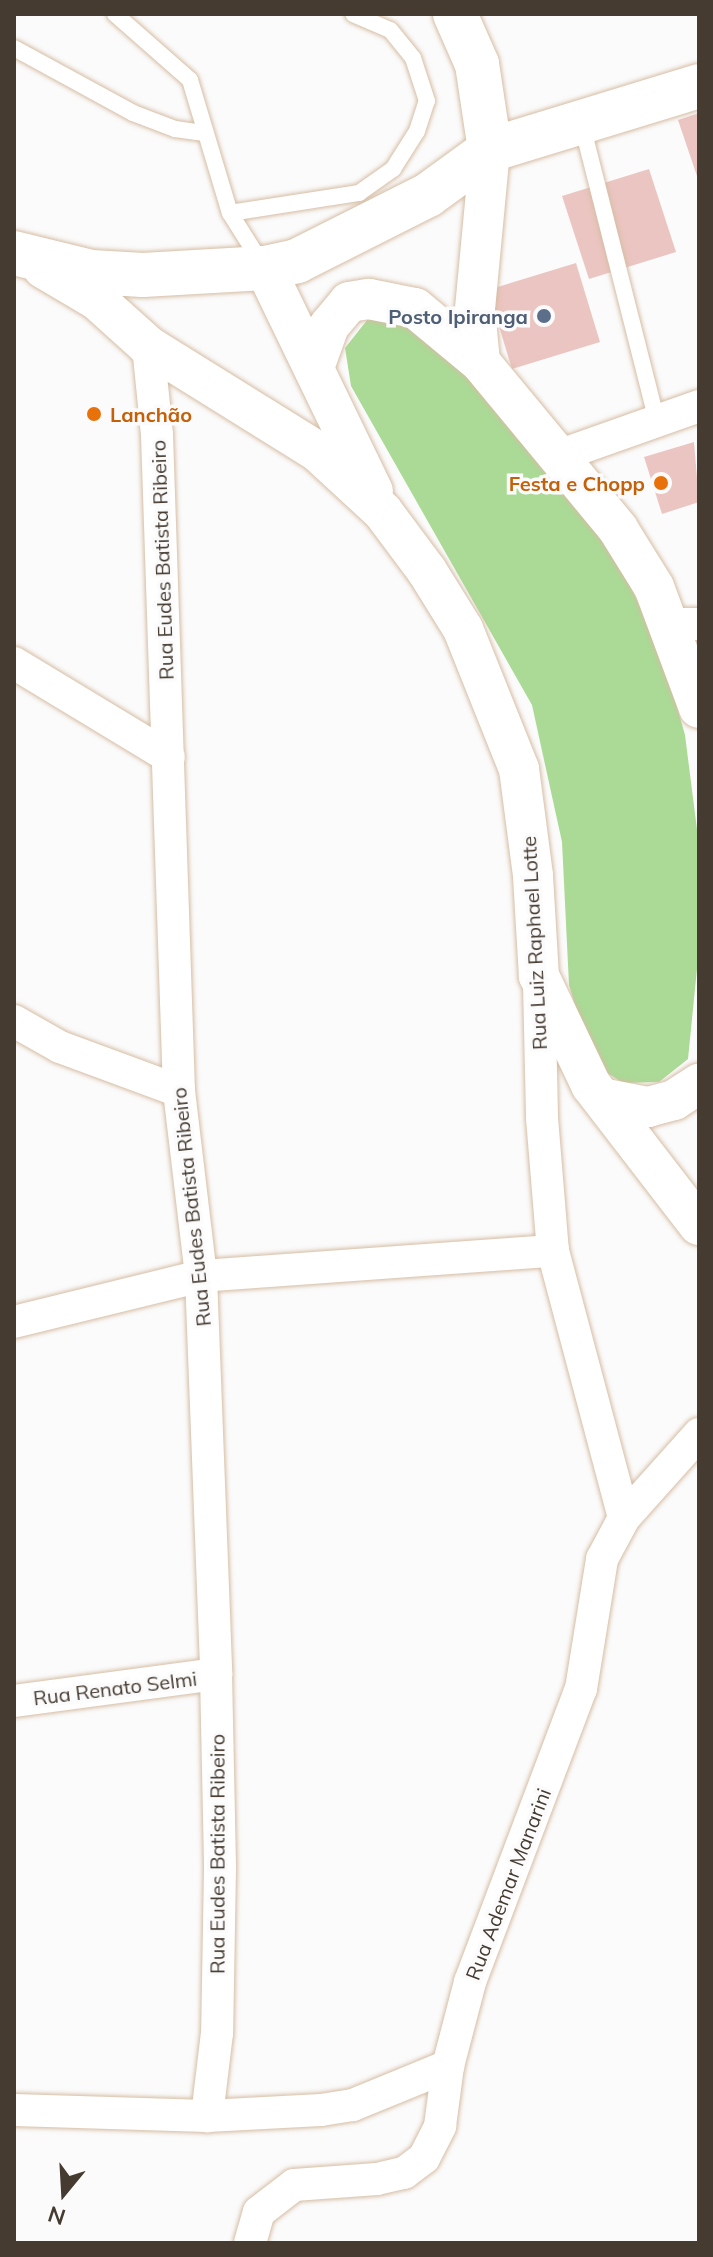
<!DOCTYPE html>
<html>
<head>
<meta charset="utf-8">
<style>
	body { margin:0 }
	#map { position:relative; width:713px; height:2257px; overflow:hidden; background:#fbfbfb; font-family:Mulish,sans-serif }
	div>[style] { position:absolute }
	.green>* { inset:0; background:#aada96 }
	.building>* { inset:0; background:#ebc5c1 }
	.roads { filter:drop-shadow(0 0 2px #d6bda4) drop-shadow(0 0 2px #d6bda4) }
	.service>* { height:16px; margin:-8px; padding:0 8px; transform-origin:8px; border-radius:8px; background:#fff }
	.minor>* { height:32px; margin:-16px; padding:0 16px; transform-origin:16px; border-radius:16px; background:#fff }
	.tertiary>* { height:40px; margin:-20px; padding:0 20px; transform-origin:20px; border-radius:20px; background:#fff }
	.primary>* { height:44px; margin:-22px; padding:0 22px; transform-origin:22px; border-radius:22px; background:#fff }
	.dots>* { width:22px; height:22px; translate:-50% -50%; box-sizing:border-box; border:4px solid #fbfbfb; border-radius:50% }
	span { translate:-50% -50%; white-space:nowrap; text-align:center; line-height:1.15; -webkit-text-stroke:7px #fbfbfb; paint-order:stroke }
	.service-label { font-size:20px; color:#4e5e75; font-weight:700 }
	.right { translate:-100% -50%; text-align:right }
	.food-label { font-size:20px; color:#c56008; font-weight:700 }
	.left { translate:0 -50%; text-align:left }
	.street-label { font-size:20px; color:#453b31 }
	.frame { position:absolute; inset:0; border:16px solid #453b31; pointer-events:none }
	.north { position:absolute; left:24px; top:2153px; width:80px; height:80px; -webkit-text-stroke:6px #fbfbfb; paint-order:stroke; rotate:198deg; font-size:22px; font-weight:700; line-height:32px; text-align:center; color:#453b31 }
	.north::after { content:''; display:block; margin:auto; width:28px; height:36px; background:#453b31; clip-path:polygon(50% 0,100% 100%,50% 72%,0 100%) }
</style>
</head>
<body>
<div id="map">
	<div class="green">
		<div style="clip-path:polygon(390px 316px,449px 350px,614px 554px,660px 646px,685px 735px,699px 845px,699px 949px,688px 1059px,659px 1082px,623px 1083px,592px 1063px,569px 985px,562px 842px,532px 705px,351px 386px,345px 348px,368px 319px)"></div>
	</div>
	<div class="building">
		<div style="clip-path:polygon(699px 113px,699px 182px,678px 120px)"></div>
		<div style="clip-path:polygon(649px 169px,676px 252px,589px 279px,562px 196px)"></div>
		<div style="clip-path:polygon(576px 263px,600px 342px,512px 369px,488px 290px)"></div>
		<div style="clip-path:polygon(694px 442px,699px 502px,662px 514px,644px 457px)"></div>
	</div>
	<div class="roads">
		<div class="service">
			<div style="left:115px;top:14px;width:100px;rotate:41.3deg"></div>
			<div style="left:190px;top:80px;width:139px;rotate:73.3deg"></div>
			<div style="left:230px;top:213px;width:60px;rotate:57.9deg"></div>
			<div style="left:14px;top:48px;width:136px;rotate:28.6deg"></div>
			<div style="left:133px;top:113px;width:45px;rotate:20.9deg"></div>
			<div style="left:175px;top:129px;width:30px;rotate:8deg"></div>
			<div style="left:582px;top:125px;width:302px;rotate:75.8deg"></div>
			<div style="left:230px;top:213px;width:131px;rotate:-8.8deg"></div>
			<div style="left:359px;top:193px;width:42px;rotate:-35.2deg"></div>
			<div style="left:393px;top:169px;width:45px;rotate:-57.7deg"></div>
			<div style="left:417px;top:131px;width:32px;rotate:-72deg"></div>
			<div style="left:427px;top:101px;width:45px;rotate:-108deg"></div>
			<div style="left:413px;top:58px;width:36px;rotate:-129deg"></div>
			<div style="left:390px;top:30px;width:40px;rotate:-156.6deg"></div>
		</div>
		<div class="minor">
			<div style="left:148px;top:346px;width:89px;rotate:84.2deg"></div>
			<div style="left:157px;top:435px;width:656px;rotate:88.08deg"></div>
			<div style="left:179px;top:1091px;width:186px;rotate:83.2deg"></div>
			<div style="left:201px;top:1276px;width:398px;rotate:87.8deg"></div>
			<div style="left:216px;top:1674px;width:194px;rotate:88.8deg"></div>
			<div style="left:220px;top:1868px;width:165px;rotate:91deg"></div>
			<div style="left:217px;top:2033px;width:84px;rotate:96.9deg"></div>
			<div style="left:558px;top:456px;width:150px;rotate:-19.5deg"></div>
			<div style="left:670px;top:624px;width:29px"></div>
			<div style="left:14px;top:663px;width:181px;rotate:31.2deg"></div>
			<div style="left:539px;top:983px;width:135px;rotate:88.7deg"></div>
			<div style="left:542px;top:1118px;width:133px;rotate:85.3deg"></div>
			<div style="left:553px;top:1251px;width:276px;rotate:75.1deg"></div>
			<div style="left:14px;top:1021px;width:53px;rotate:29.5deg"></div>
			<div style="left:60px;top:1047px;width:127px;rotate:20.3deg"></div>
			<div style="left:14px;top:1322px;width:193px;rotate:-13.8deg"></div>
			<div style="left:201px;top:1276px;width:353px;rotate:-4.1deg"></div>
			<div style="left:14px;top:1701px;width:204px;rotate:-7.6deg"></div>
			<div style="left:14px;top:2110px;width:193px;rotate:1.8deg"></div>
			<div style="left:207px;top:2116px;width:114px;rotate:-3deg"></div>
			<div style="left:321px;top:2110px;width:32px;rotate:-9deg"></div>
			<div style="left:353px;top:2105px;width:103px;rotate:-22.3deg"></div>
			<div style="left:250px;top:2243px;width:32px;rotate:-74deg"></div>
			<div style="left:259px;top:2212px;width:44px;rotate:-37.6deg"></div>
			<div style="left:294px;top:2185px;width:83px;rotate:-4.1deg"></div>
			<div style="left:377px;top:2179px;width:28px;rotate:-13deg"></div>
			<div style="left:404px;top:2173px;width:25px;rotate:-37deg"></div>
			<div style="left:424px;top:2158px;width:36px;rotate:-63deg"></div>
			<div style="left:440px;top:2126px;width:61px;rotate:-82.4deg"></div>
			<div style="left:448px;top:2066px;width:87px;rotate:-75.3deg"></div>
			<div style="left:470px;top:1982px;width:313px;rotate:-69.3deg"></div>
			<div style="left:581px;top:1689px;width:132px;rotate:-80.8deg"></div>
			<div style="left:602px;top:1559px;width:47px;rotate:-61.8deg"></div>
			<div style="left:624px;top:1518px;width:113px;rotate:-48.2deg"></div>
		</div>
		<div class="tertiary">
			<div style="left:490px;top:150px;width:161px;rotate:95.4deg"></div>
			<div style="left:475px;top:310px;width:52px;rotate:84.5deg"></div>
			<div style="left:480px;top:362px;width:217px;rotate:50.4deg"></div>
			<div style="left:618px;top:529px;width:68px;rotate:58.2deg"></div>
			<div style="left:654px;top:587px;width:129px;rotate:69.6deg"></div>
			<div style="left:43px;top:268px;width:63px;rotate:30.7deg"></div>
			<div style="left:97px;top:300px;width:69px;rotate:42deg"></div>
			<div style="left:148px;top:346px;width:199px;rotate:31.9deg"></div>
			<div style="left:317px;top:451px;width:90px;rotate:42.7deg"></div>
			<div style="left:383px;top:512px;width:74px;rotate:53.3deg"></div>
			<div style="left:427px;top:571px;width:68px;rotate:58.2deg"></div>
			<div style="left:463px;top:629px;width:151px;rotate:68.2deg"></div>
			<div style="left:519px;top:769px;width:108px;rotate:82.5deg"></div>
			<div style="left:533px;top:876px;width:100px;rotate:86.6deg"></div>
			<div style="left:539px;top:976px;width:121px;rotate:64.5deg"></div>
			<div style="left:591px;top:1085px;width:177px;rotate:52.4deg"></div>
			<div style="left:265px;top:268px;width:248px;rotate:64.2deg"></div>
			<div style="left:315px;top:365px;width:41px;rotate:-70.3deg"></div>
			<div style="left:329px;top:326px;width:31px;rotate:-50deg"></div>
			<div style="left:349px;top:302px;width:20px;rotate:-9deg"></div>
			<div style="left:369px;top:299px;width:47px;rotate:11.1deg"></div>
			<div style="left:415px;top:308px;width:85px;rotate:39.7deg"></div>
			<div style="left:606px;top:1099px;width:43px;rotate:10.8deg"></div>
			<div style="left:648px;top:1107px;width:27px;rotate:-15deg"></div>
			<div style="left:674px;top:1100px;width:30px;rotate:-33deg"></div>
		</div>
		<div class="primary">
			<div style="left:455px;top:14px;width:55px;rotate:66.3deg"></div>
			<div style="left:477px;top:64px;width:87px;rotate:81.4deg"></div>
			<div style="left:14px;top:253px;width:79px;rotate:13.9deg"></div>
			<div style="left:91px;top:272px;width:52px;rotate:3.3deg"></div>
			<div style="left:143px;top:275px;width:122px;rotate:-3.3deg"></div>
			<div style="left:265px;top:268px;width:33px;rotate:-12deg"></div>
			<div style="left:297px;top:261px;width:147px;rotate:-26.7deg"></div>
			<div style="left:428px;top:195px;width:77px;rotate:-36deg"></div>
			<div style="left:490px;top:150px;width:219px;rotate:-17deg"></div>
		</div>
	</div>
	<div class="dots">
		<div style="left:544px;top:316px;background:#5c6f8a"></div>
		<div style="left:94px;top:414px;background:#e8710a"></div>
		<div style="left:661px;top:483px;background:#e8710a"></div>
	</div>
	<div class="service-label">
		<span class="right" style="left:528px;top:316px">Posto Ipiranga</span>
	</div>
	<div class="food-label">
		<span class="left" style="left:110px;top:414px">Lanchão</span>
		<span class="right" style="left:645px;top:483px">Festa e Chopp</span>
	</div>
	<div class="street-label">
		<span style="left:162px;top:560px;rotate:-92deg">Rua Eudes Batista Ribeiro</span>
		<span style="left:534px;top:943px;rotate:-93deg">Rua Luiz Raphael Lotte</span>
		<span style="left:191px;top:1207px;rotate:-96deg">Rua Eudes Batista Ribeiro</span>
		<span style="left:115px;top:1688px;rotate:-7deg">Rua Renato Selmi</span>
		<span style="left:217px;top:1854px;rotate:-90deg">Rua Eudes Batista Ribeiro</span>
		<span style="left:508px;top:1884px;rotate:-69deg">Rua Ademar Manarini</span>
	</div>
	<div class="frame"></div>
	<div class="north">N</div>
</div>
</body>
</html>
